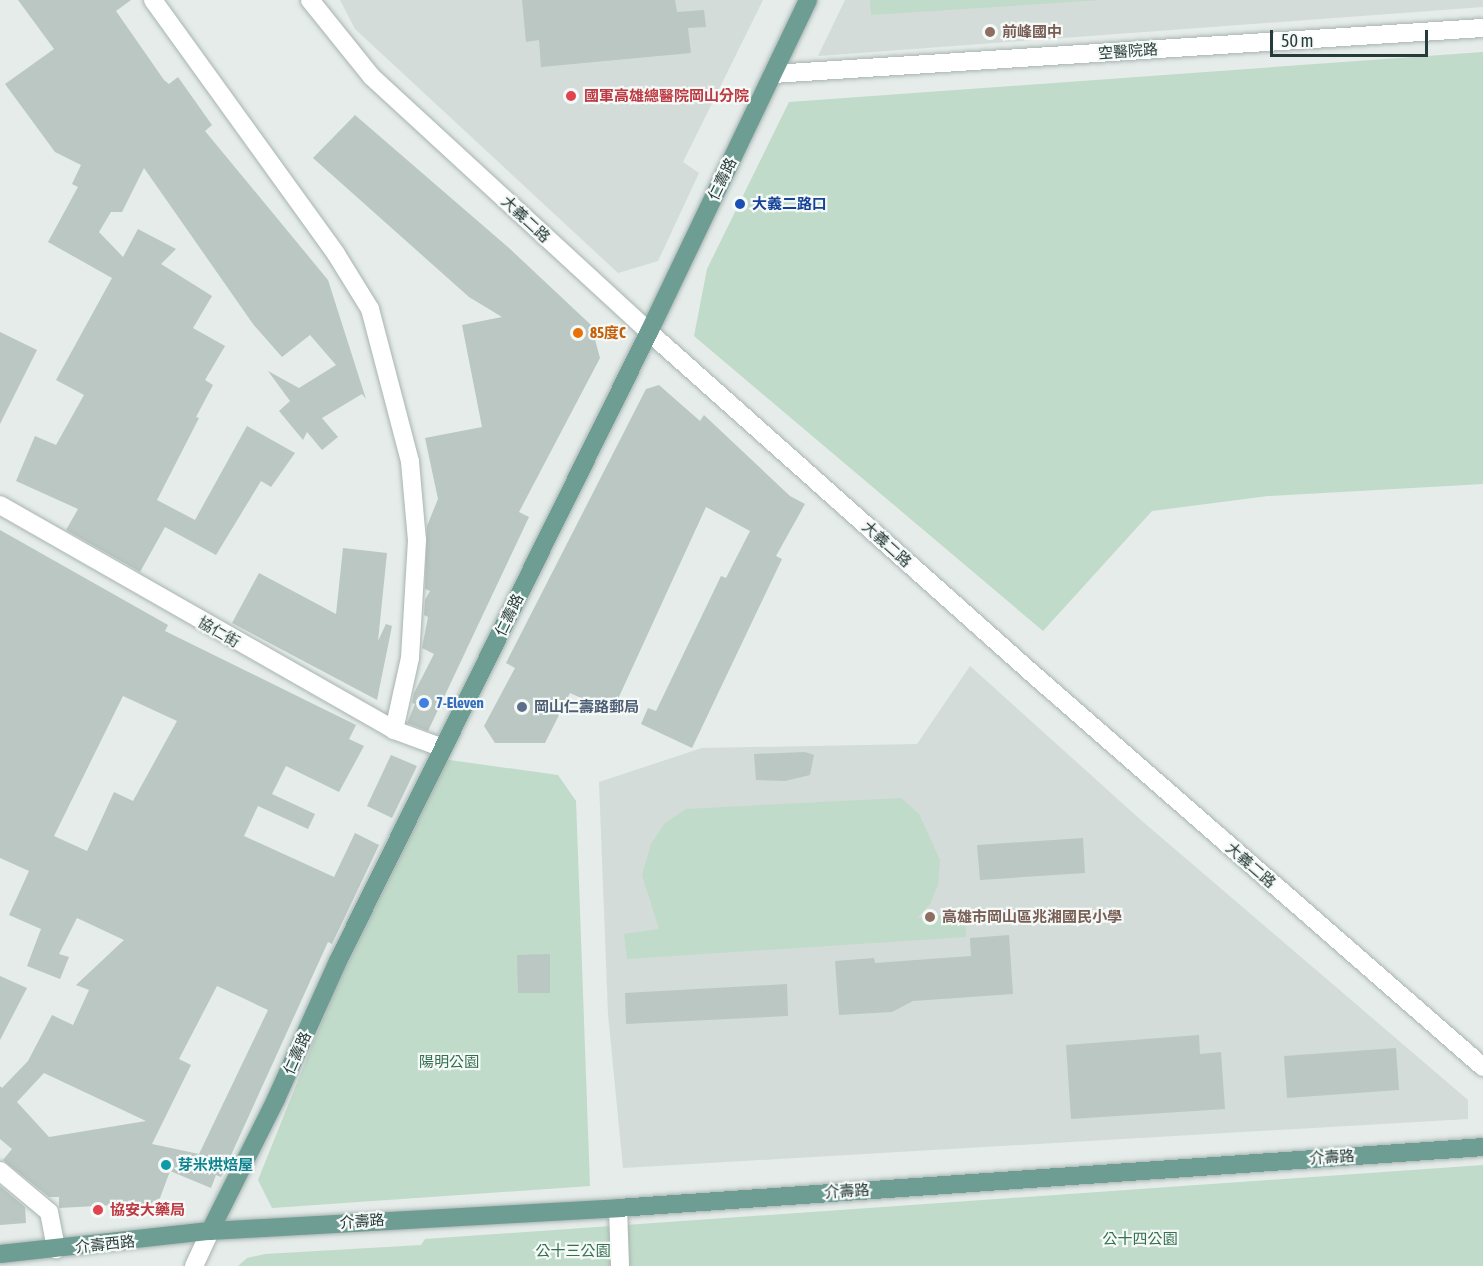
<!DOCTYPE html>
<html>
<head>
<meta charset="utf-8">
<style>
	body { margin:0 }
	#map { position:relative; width:1483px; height:1266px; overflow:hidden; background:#e5ecea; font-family:"Asap Condensed","Noto Sans TC",sans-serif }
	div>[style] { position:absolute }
	.built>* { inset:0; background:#d3dcd9 }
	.green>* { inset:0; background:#c0dbc9 }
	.building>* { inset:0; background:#bac7c3 }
	.roads { filter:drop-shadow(0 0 2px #a8b4b1) drop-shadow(0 0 2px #a8b4b1) }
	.minor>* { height:18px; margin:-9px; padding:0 9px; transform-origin:9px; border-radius:9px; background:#fff }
	.major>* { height:18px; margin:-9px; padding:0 9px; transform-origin:9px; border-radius:9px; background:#6e9d94 }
	.dots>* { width:16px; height:16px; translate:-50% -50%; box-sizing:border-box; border:3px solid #f5f9f7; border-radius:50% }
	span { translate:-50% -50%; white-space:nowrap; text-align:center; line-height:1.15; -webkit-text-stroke:4.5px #f5f9f7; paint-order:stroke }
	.education-label { font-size:15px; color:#785e54; font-weight:700 }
	.left { translate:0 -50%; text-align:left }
	.street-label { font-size:15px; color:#263c38 }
	.health-label { font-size:15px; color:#be3a42; font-weight:700 }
	.transit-label { font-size:15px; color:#164399; font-weight:700 }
	.food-label { font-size:15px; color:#c56008; font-weight:700 }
	.shop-label { font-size:15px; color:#366cbe; font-weight:700 }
	.service-label { font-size:15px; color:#4e5e75; font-weight:700 }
	.park-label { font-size:15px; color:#346f4f }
	.culture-label { font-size:15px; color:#0d838f; font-weight:700 }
	.scale { position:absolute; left:1270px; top:30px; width:158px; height:27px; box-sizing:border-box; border:3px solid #263c38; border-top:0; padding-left:8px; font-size:18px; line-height:21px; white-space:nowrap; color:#263c38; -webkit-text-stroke:4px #f5f9f7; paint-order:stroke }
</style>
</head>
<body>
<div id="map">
	<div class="built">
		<div style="clip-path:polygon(340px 0,763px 0,683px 162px,699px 173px,658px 261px,618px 273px,355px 29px)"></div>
		<div style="clip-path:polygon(845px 0,1483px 0,1483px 7px,818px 56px)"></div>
		<div style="clip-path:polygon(970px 666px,1142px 821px,1468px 1100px,1468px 1119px,623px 1168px,608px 1014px,599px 782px,702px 748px,917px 744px)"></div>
	</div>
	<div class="green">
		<div style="clip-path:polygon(870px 0,1102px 0,871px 15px)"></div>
		<div style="clip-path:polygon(1483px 52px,1483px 484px,1268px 496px,1152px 511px,1043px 631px,694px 336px,707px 269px,789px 102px)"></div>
		<div style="clip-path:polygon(442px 759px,558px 775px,576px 801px,590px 1186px,272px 1208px,258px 1180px,348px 956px)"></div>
		<div style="clip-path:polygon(901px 798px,919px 814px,940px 860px,938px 885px,930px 904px,917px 918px,965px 913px,966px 937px,627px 959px,624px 934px,659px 929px,642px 875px,651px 844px,665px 823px,686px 809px)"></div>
		<div style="clip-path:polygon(1483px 1165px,1483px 1266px,238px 1266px,247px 1258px,265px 1254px,421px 1245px,425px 1239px)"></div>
	</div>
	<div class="building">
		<div style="clip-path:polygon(18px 0,131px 0,116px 11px,164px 80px,169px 84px,178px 77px,212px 125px,205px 131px,328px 280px,366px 399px,362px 394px,322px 418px,338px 437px,322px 450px,307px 432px,303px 440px,279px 411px,290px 401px,268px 371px,299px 388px,336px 365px,310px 335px,282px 357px,253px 324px,144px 168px,122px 212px,111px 212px,99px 232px,123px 257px,138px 229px,176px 249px,161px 264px,212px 296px,193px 328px,225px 346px,205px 380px,213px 385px,196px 417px,199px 418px,157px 500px,195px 520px,247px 426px,295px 453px,271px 487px,261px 481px,216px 555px,165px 527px,140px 572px,66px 530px,78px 509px,16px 481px,35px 436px,56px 445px,84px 395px,56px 380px,112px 278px,48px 242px,78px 187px,72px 184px,81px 165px,55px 152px,5px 84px,54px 49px)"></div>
		<div style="clip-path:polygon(522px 0,675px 0,677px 12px,704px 10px,706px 27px,688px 28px,691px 53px,541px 67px,539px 40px,526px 42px)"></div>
		<div style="clip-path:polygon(355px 115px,509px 248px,591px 325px,600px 358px,519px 512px,529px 517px,428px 731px,407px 723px,415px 704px,412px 703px,414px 693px,434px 654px,422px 648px,428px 617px,424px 615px,425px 600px,430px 591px,425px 589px,427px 526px,438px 499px,425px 438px,482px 427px,462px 325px,502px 317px,469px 297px,313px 158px)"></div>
		<div style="clip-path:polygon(0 332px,37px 350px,0 424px)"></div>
		<div style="clip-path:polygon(659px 385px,700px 421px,704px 415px,790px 496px,805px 504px,776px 556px,782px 559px,692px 748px,641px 724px,648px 708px,656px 711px,721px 576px,726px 578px,750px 531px,706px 507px,612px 712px,570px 693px,545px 743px,495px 743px,484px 726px,515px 668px,506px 663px,646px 389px)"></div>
		<div style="clip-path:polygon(evenodd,0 530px,168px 625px,165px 631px,356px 725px,349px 739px,364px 746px,339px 792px,286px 766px,272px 794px,315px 814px,308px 829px,258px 806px,244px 836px,334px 877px,355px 833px,379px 845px,332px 944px,328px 942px,221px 1177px,216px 1175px,211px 1188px,170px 1171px,160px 1198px,151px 1203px,59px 1208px,59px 1197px,49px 1197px,3px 1160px,12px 1149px,0 1139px,0 1086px,2px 1088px,28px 1061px,52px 1015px,73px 1025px,89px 990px,76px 985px,124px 940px,77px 918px,59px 954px,69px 957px,60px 979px,27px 966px,41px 929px,9px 915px,29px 871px,0 858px,0 530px,123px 696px,177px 721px,133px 801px,114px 792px,87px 851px,54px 836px,123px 696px,0 530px,217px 986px,268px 1010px,199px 1154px,152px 1144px,191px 1065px,179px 1059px,217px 986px,0 530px,44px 1073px,146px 1121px,49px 1137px,17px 1102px,44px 1073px)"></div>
		<div style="clip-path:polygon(343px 548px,387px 553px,378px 641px,386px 624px,392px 626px,377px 700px,232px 623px,259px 573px,336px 614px)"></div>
		<div style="clip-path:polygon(805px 752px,814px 755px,810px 775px,785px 781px,756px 780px,754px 754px)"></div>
		<div style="clip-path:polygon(391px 755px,417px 766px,392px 818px,367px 806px)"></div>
		<div style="clip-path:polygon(1083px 838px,1085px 873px,980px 880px,977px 845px)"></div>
		<div style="clip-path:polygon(1009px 935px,1013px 994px,913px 1001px,892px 1012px,839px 1015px,835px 961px,874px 958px,875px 963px,971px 956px,970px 938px)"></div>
		<div style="clip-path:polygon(550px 954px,550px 993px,518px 993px,517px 955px)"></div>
		<div style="clip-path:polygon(0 976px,27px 988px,0 1040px)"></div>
		<div style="clip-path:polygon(787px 984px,788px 1016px,626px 1024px,625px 993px)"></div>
		<div style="clip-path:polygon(1199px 1035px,1200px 1054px,1221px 1052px,1225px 1109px,1071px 1119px,1066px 1045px)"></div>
		<div style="clip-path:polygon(1396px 1048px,1399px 1090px,1287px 1098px,1284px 1056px)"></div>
		<div style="clip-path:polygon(0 1186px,25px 1207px,26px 1223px,0 1225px)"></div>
	</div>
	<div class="roads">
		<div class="minor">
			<div style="left:153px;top:0;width:313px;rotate:54.2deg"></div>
			<div style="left:336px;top:254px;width:65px;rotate:58.3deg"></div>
			<div style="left:370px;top:309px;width:158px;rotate:75.3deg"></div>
			<div style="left:410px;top:462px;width:78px;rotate:84.9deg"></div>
			<div style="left:417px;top:540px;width:118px;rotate:93.4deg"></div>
			<div style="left:410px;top:658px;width:74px;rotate:102.5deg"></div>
			<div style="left:310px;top:0;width:99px;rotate:51.2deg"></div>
			<div style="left:372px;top:77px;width:377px;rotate:42.6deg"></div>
			<div style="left:649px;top:332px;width:516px;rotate:41.7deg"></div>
			<div style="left:1034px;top:675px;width:596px;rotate:41.12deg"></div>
			<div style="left:773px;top:74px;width:711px;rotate:-3.71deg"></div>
			<div style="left:0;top:505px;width:454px;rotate:29.7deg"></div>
			<div style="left:394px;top:730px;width:52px;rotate:20.2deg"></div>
			<div style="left:0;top:1171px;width:64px;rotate:39.9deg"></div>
			<div style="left:49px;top:1212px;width:38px;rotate:79deg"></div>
			<div style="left:618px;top:1208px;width:58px;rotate:88deg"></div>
			<div style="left:194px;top:1266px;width:38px;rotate:-65deg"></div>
		</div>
		<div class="major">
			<div style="left:210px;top:1231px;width:148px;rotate:-63.4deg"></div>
			<div style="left:276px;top:1099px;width:151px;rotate:-65.8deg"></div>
			<div style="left:338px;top:961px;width:702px;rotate:-63.69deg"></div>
			<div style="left:649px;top:332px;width:368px;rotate:-64.4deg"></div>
			<div style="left:0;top:1254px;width:211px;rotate:-6.3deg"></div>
			<div style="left:210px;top:1231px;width:409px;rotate:-3.2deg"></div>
			<div style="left:618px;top:1208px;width:867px;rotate:-4.03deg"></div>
		</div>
	</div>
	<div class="dots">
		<div style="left:990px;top:32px;background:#8d6e63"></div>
		<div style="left:571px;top:96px;background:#e0444e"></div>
		<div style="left:740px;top:204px;background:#1a4fb4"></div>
		<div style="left:578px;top:333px;background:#e8710a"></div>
		<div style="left:424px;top:703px;background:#3f7fe0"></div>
		<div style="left:522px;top:707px;background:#5c6f8a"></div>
		<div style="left:930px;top:917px;background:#8d6e63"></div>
		<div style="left:166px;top:1165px;background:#0f9aa8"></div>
		<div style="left:98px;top:1210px;background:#e0444e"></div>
	</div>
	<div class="education-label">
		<span class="left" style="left:1002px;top:32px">前峰國中</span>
		<span class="left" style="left:942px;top:917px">高雄市岡山區兆湘國民小學</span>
	</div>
	<div class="street-label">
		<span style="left:1128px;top:51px;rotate:-4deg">空醫院路</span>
		<span style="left:722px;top:179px;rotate:-64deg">仁壽路</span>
		<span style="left:526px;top:219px;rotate:43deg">大義二路</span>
		<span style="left:887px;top:544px;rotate:42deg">大義二路</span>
		<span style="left:509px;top:615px;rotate:-64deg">仁壽路</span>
		<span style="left:219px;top:632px;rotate:30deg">協仁街</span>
		<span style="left:1251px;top:865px;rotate:41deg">大義二路</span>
		<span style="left:297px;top:1053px;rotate:-66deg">仁壽路</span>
		<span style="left:1332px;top:1157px;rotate:-4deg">介壽路</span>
		<span style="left:847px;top:1191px;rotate:-4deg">介壽路</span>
		<span style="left:362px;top:1221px;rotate:-4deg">介壽路</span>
		<span style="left:105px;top:1244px;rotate:-6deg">介壽西路</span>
	</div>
	<div class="health-label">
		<span class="left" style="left:584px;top:96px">國軍高雄總醫院岡山分院</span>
		<span class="left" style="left:110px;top:1210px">協安大藥局</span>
	</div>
	<div class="transit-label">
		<span class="left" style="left:752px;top:204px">大義二路口</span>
	</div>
	<div class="food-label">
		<span class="left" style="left:590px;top:333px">85度C</span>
	</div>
	<div class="shop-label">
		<span class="left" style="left:436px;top:703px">7-Eleven</span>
	</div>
	<div class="service-label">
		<span class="left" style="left:534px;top:707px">岡山仁壽路郵局</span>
	</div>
	<div class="park-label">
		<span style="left:449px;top:1062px">陽明公園</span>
		<span style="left:1140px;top:1239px">公十四公園</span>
		<span style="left:573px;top:1251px">公十三公園</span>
	</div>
	<div class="culture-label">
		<span class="left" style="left:178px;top:1165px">芽米烘焙屋</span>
	</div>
	<div class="scale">50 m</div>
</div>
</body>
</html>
